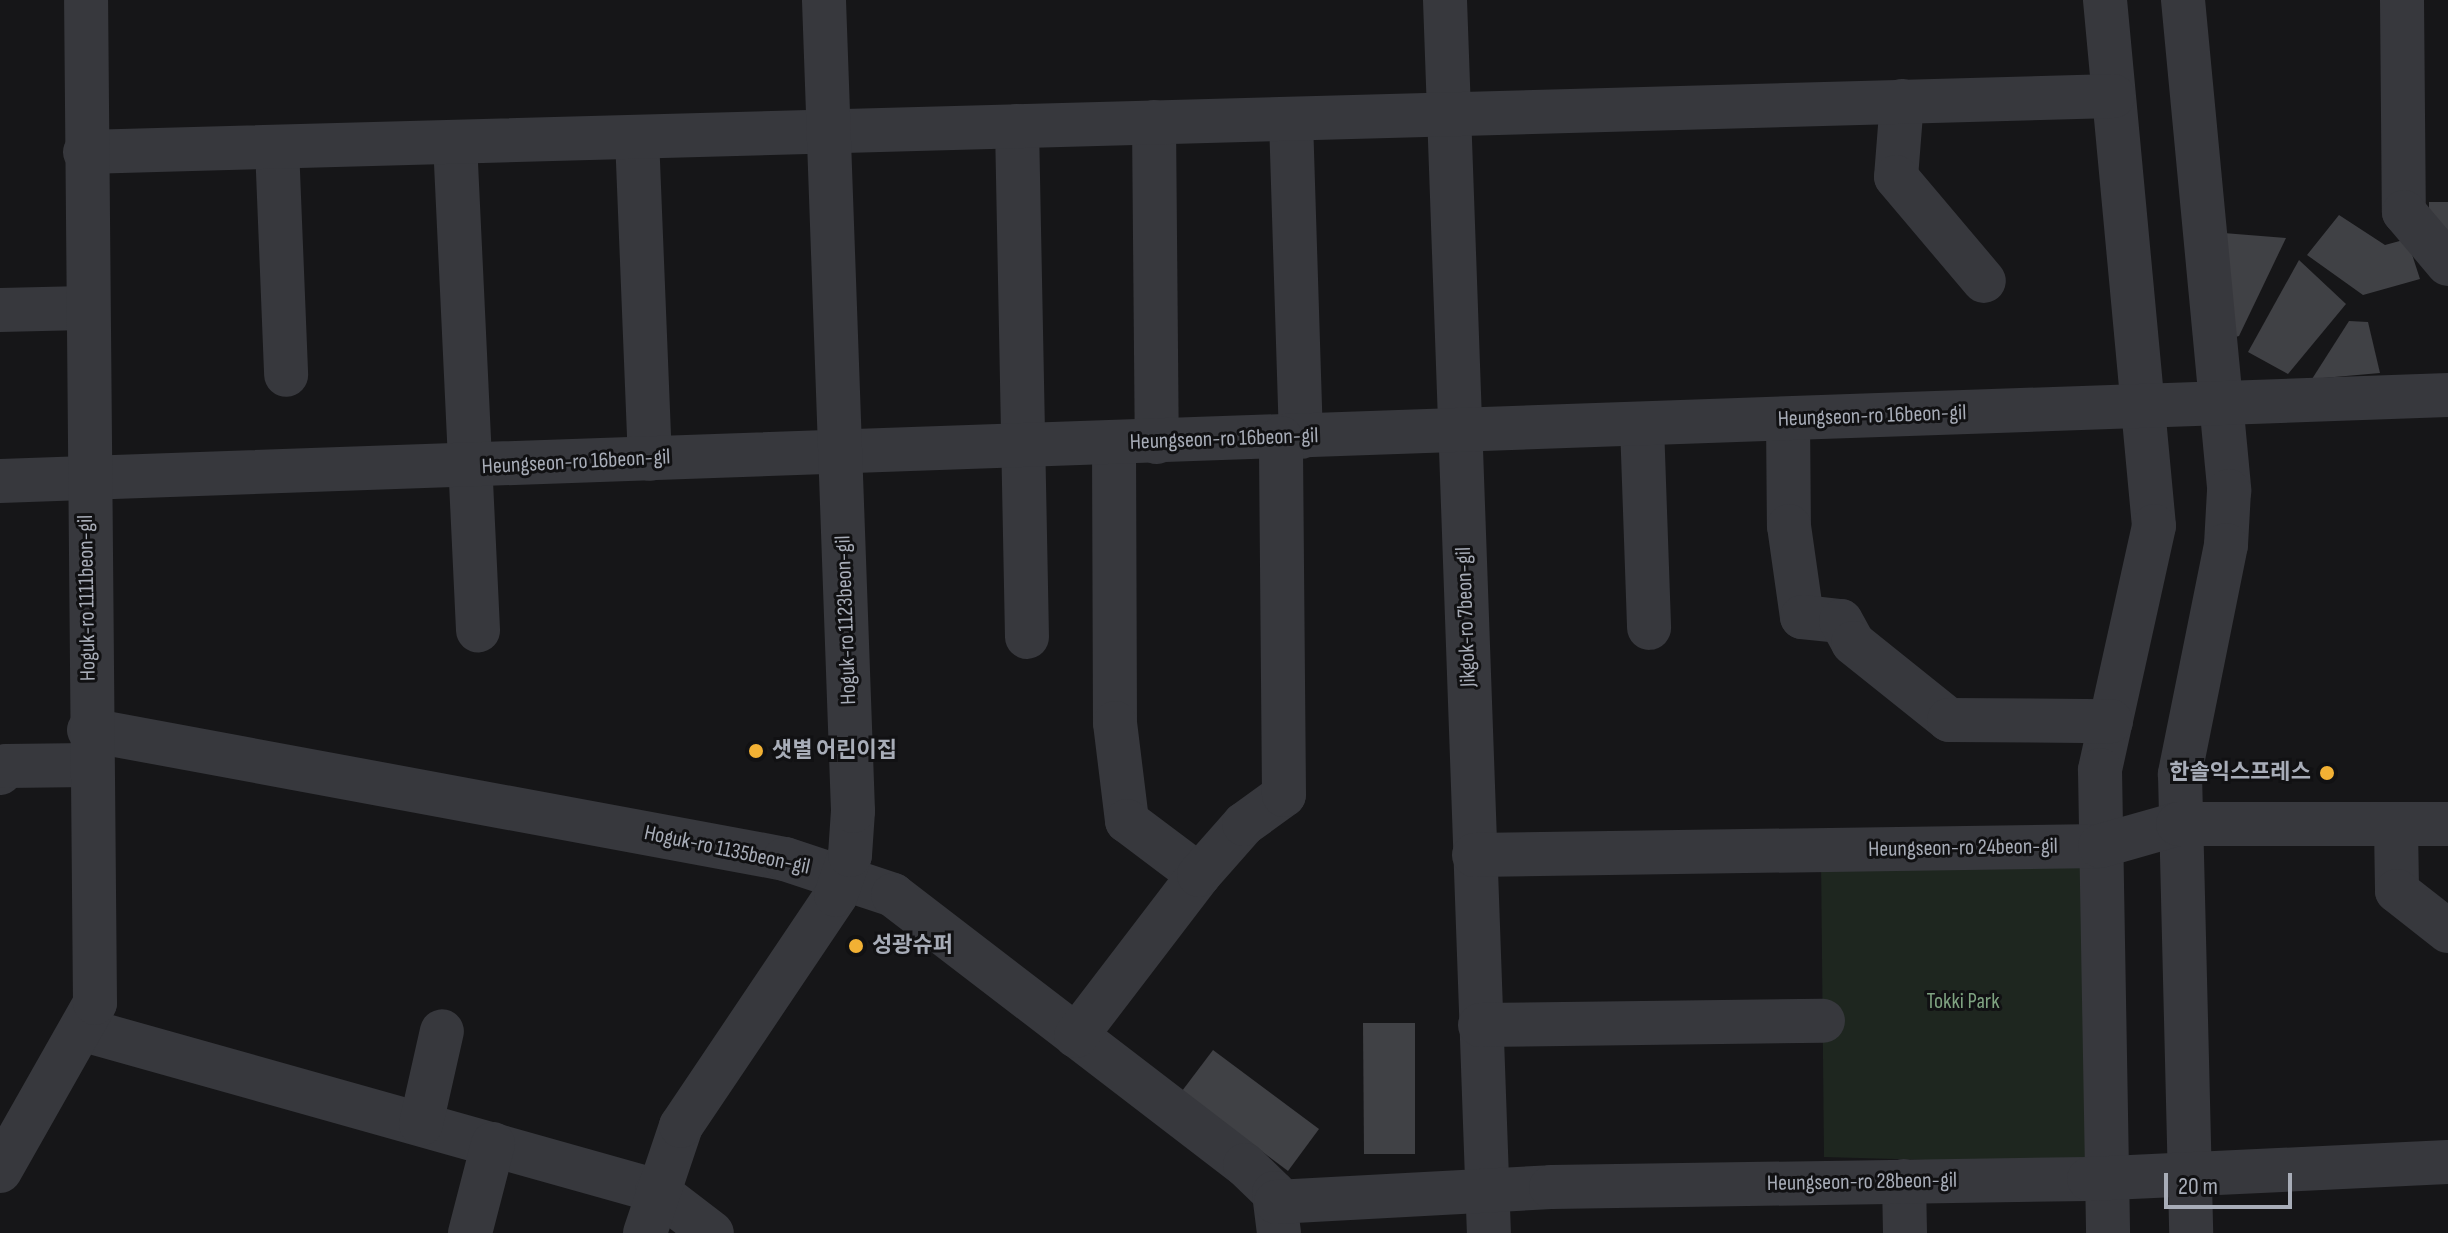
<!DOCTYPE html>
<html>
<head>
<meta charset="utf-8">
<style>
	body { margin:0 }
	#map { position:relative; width:2448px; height:1233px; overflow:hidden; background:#161618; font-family:"Sofia Sans Condensed","Noto Sans KR",sans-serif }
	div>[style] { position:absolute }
	.green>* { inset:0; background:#1e261f }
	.building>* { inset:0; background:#404145 }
	.street>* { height:44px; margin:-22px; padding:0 22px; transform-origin:22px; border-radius:22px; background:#37383d }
	.dots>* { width:22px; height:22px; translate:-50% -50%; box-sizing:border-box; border:4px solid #111113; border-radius:50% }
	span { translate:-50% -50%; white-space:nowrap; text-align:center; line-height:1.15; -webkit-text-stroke:6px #111113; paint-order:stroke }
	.street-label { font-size:22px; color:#a8adb8 }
	.poi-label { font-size:22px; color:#a8adb8; font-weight:700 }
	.left { translate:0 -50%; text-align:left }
	.right { translate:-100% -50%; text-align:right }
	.park-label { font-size:22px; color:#7fa381 }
	.scale { position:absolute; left:2164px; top:1173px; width:128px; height:36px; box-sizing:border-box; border:4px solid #a8adb8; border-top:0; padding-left:10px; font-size:24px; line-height:28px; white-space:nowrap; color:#a8adb8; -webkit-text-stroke:6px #111113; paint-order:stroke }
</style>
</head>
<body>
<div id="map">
	<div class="green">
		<div style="clip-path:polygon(1821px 856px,2100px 862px,2108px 1165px,1824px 1157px)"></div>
	</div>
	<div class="building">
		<div style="clip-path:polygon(2429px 202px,2448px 202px,2448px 253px,2429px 231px)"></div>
		<div style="clip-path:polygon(2339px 215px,2385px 245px,2407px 239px,2420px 279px,2363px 295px,2307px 255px)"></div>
		<div style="clip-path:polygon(2211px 232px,2286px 238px,2239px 336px,2225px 340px)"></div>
		<div style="clip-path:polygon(2299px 260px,2346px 304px,2288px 374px,2248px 352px)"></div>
		<div style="clip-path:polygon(2349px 321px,2368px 322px,2380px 373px,2312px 379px)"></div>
		<div style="clip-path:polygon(1363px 1023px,1415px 1023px,1415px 1154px,1364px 1154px)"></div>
		<div style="clip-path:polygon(1213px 1050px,1319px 1129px,1288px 1171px,1182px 1091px)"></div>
	</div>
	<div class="street">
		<div style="left:1445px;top:0;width:1234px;rotate:87.96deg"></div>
		<div style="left:2105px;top:0;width:528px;rotate:84.68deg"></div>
		<div style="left:2154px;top:526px;width:250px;rotate:102.5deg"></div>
		<div style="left:2100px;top:770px;width:463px;rotate:89deg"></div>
		<div style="left:2183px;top:0;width:493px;rotate:84.6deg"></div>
		<div style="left:2229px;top:491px;width:54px;rotate:93.2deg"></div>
		<div style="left:2226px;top:545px;width:234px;rotate:101.4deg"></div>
		<div style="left:2180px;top:774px;width:459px;rotate:88.6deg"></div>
		<div style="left:2402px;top:0;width:212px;rotate:89.5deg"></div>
		<div style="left:2404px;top:212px;width:68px;rotate:49.8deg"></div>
		<div style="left:1902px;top:101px;width:76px;rotate:94.5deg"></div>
		<div style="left:1896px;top:177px;width:136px;rotate:49.8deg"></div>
		<div style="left:1291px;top:120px;width:317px;rotate:88.2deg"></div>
		<div style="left:1154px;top:122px;width:320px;rotate:89.5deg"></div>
		<div style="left:1017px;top:126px;width:511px;rotate:88.88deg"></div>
		<div style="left:637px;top:137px;width:322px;rotate:87.7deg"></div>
		<div style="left:455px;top:142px;width:489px;rotate:87.3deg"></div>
		<div style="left:277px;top:147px;width:228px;rotate:87.7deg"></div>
		<div style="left:85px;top:152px;width:2029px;rotate:-1.58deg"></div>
		<div style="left:0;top:310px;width:85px;rotate:-1.3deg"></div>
		<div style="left:1788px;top:419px;width:107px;rotate:89.5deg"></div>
		<div style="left:1789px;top:526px;width:92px;rotate:81.9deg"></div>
		<div style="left:1802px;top:617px;width:39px;rotate:6deg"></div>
		<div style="left:1841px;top:621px;width:25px;rotate:61deg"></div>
		<div style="left:1853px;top:643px;width:123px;rotate:38.7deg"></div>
		<div style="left:1949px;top:720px;width:162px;rotate:0.4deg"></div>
		<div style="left:1642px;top:425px;width:203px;rotate:88deg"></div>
		<div style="left:1114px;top:443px;width:280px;rotate:89.8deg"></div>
		<div style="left:1115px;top:723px;width:99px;rotate:83deg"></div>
		<div style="left:1127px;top:821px;width:90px;rotate:36.9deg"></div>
		<div style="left:0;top:481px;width:2450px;rotate:-2.01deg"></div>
		<div style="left:89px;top:730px;width:708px;rotate:10.5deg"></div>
		<div style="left:785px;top:859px;width:114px;rotate:18.4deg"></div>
		<div style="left:893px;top:895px;width:444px;rotate:37.5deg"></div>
		<div style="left:1245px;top:1165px;width:40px;rotate:44deg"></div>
		<div style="left:1274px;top:1193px;width:40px;rotate:82.9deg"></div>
		<div style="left:0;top:773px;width:9px;rotate:-49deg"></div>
		<div style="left:6px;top:766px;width:83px;rotate:-0.7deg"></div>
		<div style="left:2396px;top:826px;width:65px;rotate:89.1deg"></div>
		<div style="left:2397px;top:891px;width:65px;rotate:38.1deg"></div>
		<div style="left:1474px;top:855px;width:626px;rotate:-0.82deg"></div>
		<div style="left:2100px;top:846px;width:81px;rotate:-15.8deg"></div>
		<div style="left:2178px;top:824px;width:270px"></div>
		<div style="left:1480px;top:1025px;width:343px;rotate:-0.7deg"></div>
		<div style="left:81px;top:1029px;width:598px;rotate:15.71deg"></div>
		<div style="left:657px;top:1191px;width:69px;rotate:37.4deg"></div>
		<div style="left:1076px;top:1036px;width:203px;rotate:-52.6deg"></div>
		<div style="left:1199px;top:875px;width:68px;rotate:-48.6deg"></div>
		<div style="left:1244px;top:824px;width:49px;rotate:-35.9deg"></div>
		<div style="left:1284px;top:795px;width:357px;rotate:-90.5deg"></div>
		<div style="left:421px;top:1124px;width:95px;rotate:-77.3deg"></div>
		<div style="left:0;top:1171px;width:193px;rotate:-60.5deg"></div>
		<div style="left:95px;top:1003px;width:1003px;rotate:-90.51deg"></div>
		<div style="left:1904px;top:1181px;width:52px;rotate:88.9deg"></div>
		<div style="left:1276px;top:1202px;width:275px;rotate:-3.1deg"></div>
		<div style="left:1551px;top:1187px;width:538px;rotate:-0.85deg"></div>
		<div style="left:2089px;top:1179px;width:359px;rotate:-2.7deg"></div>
		<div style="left:470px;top:1233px;width:92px;rotate:-75.5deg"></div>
		<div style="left:645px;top:1233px;width:113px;rotate:-71.4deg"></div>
		<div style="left:681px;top:1126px;width:278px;rotate:-56.1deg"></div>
		<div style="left:836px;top:895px;width:42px;rotate:-70.7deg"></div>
		<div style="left:850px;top:855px;width:44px;rotate:-86.1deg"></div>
		<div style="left:853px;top:811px;width:812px;rotate:-92.05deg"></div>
	</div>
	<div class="dots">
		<div style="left:756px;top:751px;background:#f2b134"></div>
		<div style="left:2327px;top:773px;background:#f2b134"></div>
		<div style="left:856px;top:946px;background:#f2b134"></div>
	</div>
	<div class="street-label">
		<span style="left:1872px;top:416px;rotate:-2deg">Heungseon-ro 16beon-gil</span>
		<span style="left:1224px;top:439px;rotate:-2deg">Heungseon-ro 16beon-gil</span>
		<span style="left:576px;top:462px;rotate:-3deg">Heungseon-ro 16beon-gil</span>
		<span style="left:87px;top:598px;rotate:-91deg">Hoguk-ro 1111beon-gil</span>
		<span style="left:1466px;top:617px;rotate:-92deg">Jikgok-ro 7beon-gil</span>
		<span style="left:846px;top:620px;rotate:-92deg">Hoguk-ro 1123beon-gil</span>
		<span style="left:1963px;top:848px;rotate:-1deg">Heungseon-ro 24beon-gil</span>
		<span style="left:727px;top:850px;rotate:12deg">Hoguk-ro 1135beon-gil</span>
		<span style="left:1862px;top:1182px;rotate:-1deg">Heungseon-ro 28beon-gil</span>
	</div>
	<div class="poi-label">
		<span class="left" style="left:772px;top:751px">샛별 어린이집</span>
		<span class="right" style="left:2311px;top:773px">한솔익스프레스</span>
		<span class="left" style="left:872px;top:946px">성광슈퍼</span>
	</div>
	<div class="park-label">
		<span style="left:1963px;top:1002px">Tokki Park</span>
	</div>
	<div class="scale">20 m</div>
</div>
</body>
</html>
